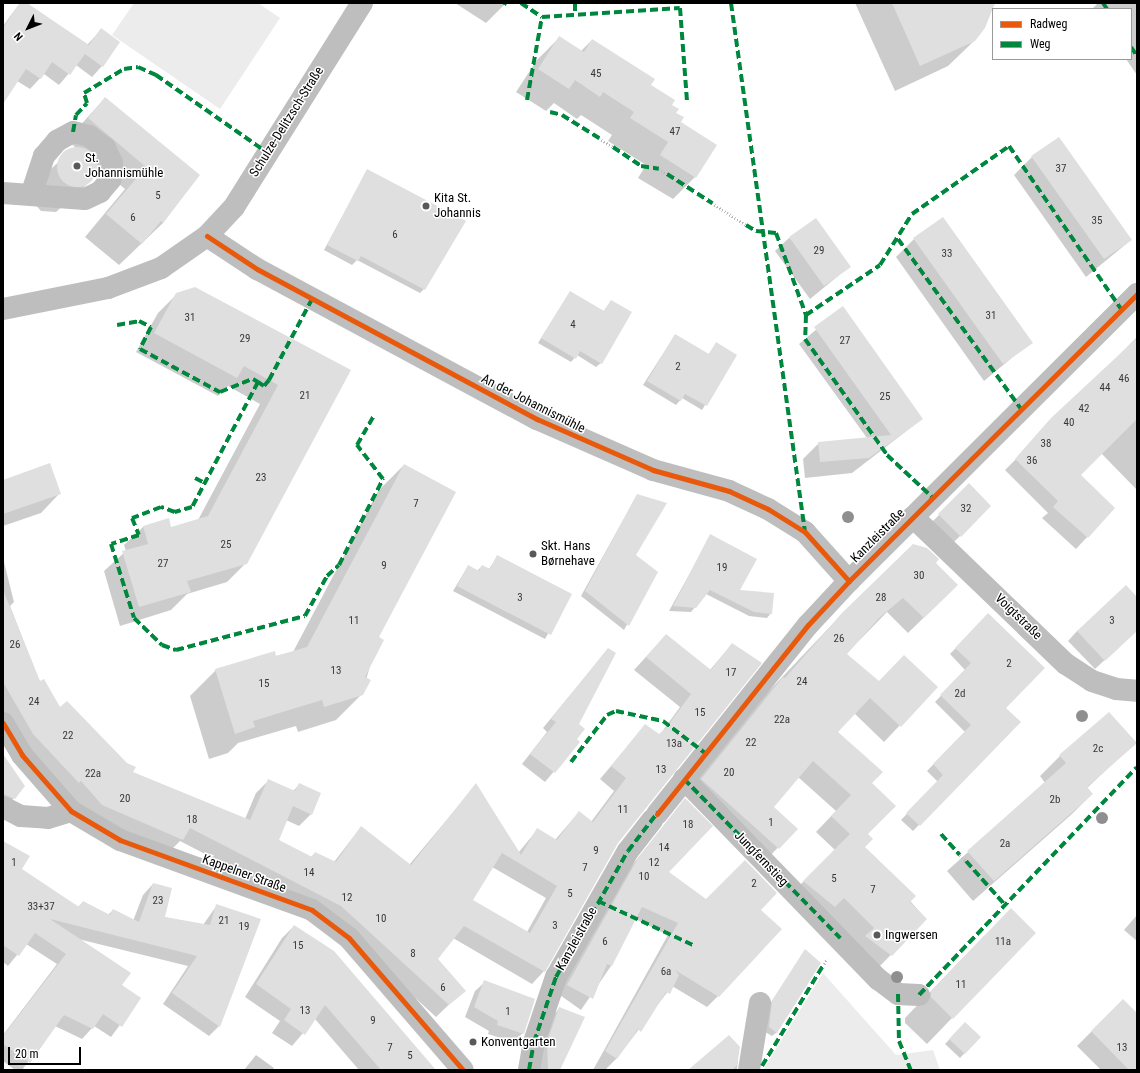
<!DOCTYPE html>
<html>
<head>
<meta charset="utf-8">
<style>
	body { margin:0 }
	#map { position:relative; width:1140px; height:1073px; overflow:hidden; background:#fff; font-family:"Roboto Condensed",sans-serif }
	div>[style] { position:absolute }
	.green>* { inset:0; background:#ececec }
	.shadow>* { inset:0; background:#0003 }
	.building>* { inset:0; background:#dfdfdf }
	.round { border-radius:50% }
	.path>* { height:2.5px; margin-top:-1.25px; transform-origin:0; background:repeating-linear-gradient(90deg,#b9b9b9 0 1px,transparent 0 3px) }
	.minor>* { height:22px; margin:-11px; padding:0 11px; transform-origin:11px; border-radius:11px; background:#bebebe }
	.quiet>* { height:4px; margin-top:-2px; transform-origin:0; background:repeating-linear-gradient(90deg,#00873e 0 8px,transparent 0 12px) }
	.cycleway>* { height:5px; margin:-2.5px; padding:0 2.5px; transform-origin:2.5px; border-radius:2.5px; background:#e8590c }
	.trees>* { width:12px; height:12px; margin:-6px; border-radius:50%; background:#8f8f8f }
	.dots>* { width:11px; height:11px; translate:-50% -50%; box-sizing:border-box; border:2px solid #fff; border-radius:50% }
	span { translate:-50% -50%; white-space:nowrap; text-align:center; line-height:1.15; -webkit-text-stroke:3px #fff; paint-order:stroke }
	.number-label { font-size:11px; color:#383838 }
	.number-label span { -webkit-text-stroke-width:0 }
	.street-label { font-size:13px; color:#000 }
	.poi-label { font-size:13px; color:#000 }
	.left { translate:0 -50%; text-align:left }
	.frame { position:absolute; inset:0; border:4px solid #000; pointer-events:none }
	.legend { position:absolute; left:992px; top:8px; width:140px; height:52px; box-sizing:border-box; background:#fff; border:1px solid #999; margin:0; padding:5px 7px; list-style:none; font-size:12px; color:#000 }
	.legend li { display:flex; align-items:center; gap:8px; height:20px }
	.legend b { width:20px; border:1px solid #999 }
	.north { position:absolute; left:8px; top:8px; width:40px; height:40px; -webkit-text-stroke:3px #fff; paint-order:stroke; rotate:228deg; font-size:11px; font-weight:700; line-height:16px; text-align:center; color:#000 }
	.north::after { content:''; display:block; margin:auto; width:14px; height:18px; background:#000; clip-path:polygon(50% 0,100% 100%,50% 72%,0 100%) }
	.scale { position:absolute; left:8px; top:1047px; width:73px; height:18px; box-sizing:border-box; border:2px solid #000; border-top:0; padding-left:5px; font-size:12px; line-height:14px; white-space:nowrap; color:#000; -webkit-text-stroke:3px #fff; paint-order:stroke }
</style>
</head>
<body>
<div id="map">
	<div class="green">
		<div style="clip-path:polygon(134px 3px,258px 3px,280px 18px,220px 109px,112px 35px)"></div>
		<div style="clip-path:polygon(823px 973px,896px 1055px,933px 1050px,940px 1070px,763px 1070px)"></div>
	</div>
	<div class="shadow">
		<div style="clip-path:polygon(20px 3px,26px 3px,87px 45px,101px 30px,102px 66px,92px 77px,76px 65px,59px 85px,44px 74px,30px 89px,17px 81px,3px 103px,3px 26px)"></div>
		<div style="clip-path:polygon(455px 3px,506px 3px,486px 23px)"></div>
		<div style="clip-path:polygon(855px 3px,992px 3px,974px 41px,948px 66px,895px 91px)"></div>
		<div style="clip-path:polygon(1098px 3px,1137px 3px,1137px 75px,1126px 59px,1131px 59px,1131px 9px,1092px 9px)"></div>
		<div style="clip-path:polygon(560px 37px,581px 51px,592px 40px,671px 105px,680px 122px,695px 177px,673px 199px,638px 178px,646px 165px,608px 141px,612px 135px,581px 115px,577px 119px,554px 103px,546px 111px,516px 92px,537px 60px)"></div>
		<div style="clip-path:polygon(105px 98px,198px 176px,163px 223px,119px 265px,85px 237px,125px 189px,96px 165px,96px 176px,56px 212px,41px 211px,31px 200px,31px 187px,75px 147px,67px 140px)"></div>
		<div style="clip-path:polygon(1032px 157px,1131px 240px,1086px 277px,1014px 175px)"></div>
		<div style="clip-path:polygon(367px 171px,424px 289px,420px 293px,357px 260px,352px 265px,324px 250px)"></div>
		<div style="clip-path:polygon(789px 238px,849px 267px,810px 299px,775px 251px)"></div>
		<div style="clip-path:polygon(914px 239px,1031px 342px,984px 381px,896px 257px)"></div>
		<div style="clip-path:polygon(570px 292px,603px 312px,611px 301px,601px 363px,596px 367px,577px 355px,571px 362px,538px 343px)"></div>
		<div style="clip-path:polygon(177px 294px,350px 370px,246px 563px,227px 582px,187px 594px,171px 610px,120px 626px,104px 571px,126px 551px,124px 545px,143px 527px,171px 529px,198px 520px,260px 404px,228px 386px,218px 396px,136px 352px,158px 313px)"></div>
		<div style="clip-path:polygon(842px 308px,922px 419px,852px 473px,805px 478px,803px 459px,819px 443px,867px 438px,799px 344px)"></div>
		<div style="clip-path:polygon(675px 335px,708px 355px,716px 344px,736px 355px,702px 410px,682px 398px,676px 405px,643px 385px)"></div>
		<div style="clip-path:polygon(1137px 337px,1137px 490px,1101px 453px,1079px 475px,1114px 508px,1076px 549px,1042px 518px,1048px 513px,1005px 470px)"></div>
		<div style="clip-path:polygon(404px 465px,378px 638px,362px 694px,336px 720px,298px 732px,296px 726px,238px 743px,228px 753px,209px 759px,190px 696px,216px 670px,293px 652px,378px 491px)"></div>
		<div style="clip-path:polygon(3px 479px,5px 480px,59px 494px,41px 513px,3px 526px)"></div>
		<div style="clip-path:polygon(969px 485px,990px 506px,951px 545px,930px 524px)"></div>
		<div style="clip-path:polygon(637px 495px,635px 555px,657px 572px,624px 630px,581px 596px)"></div>
		<div style="clip-path:polygon(711px 535px,739px 591px,771px 613px,767px 618px,749px 616px,706px 594px,691px 612px,669px 611px)"></div>
		<div style="clip-path:polygon(498px 556px,571px 594px,545px 639px,453px 591px,468px 566px,477px 571px,482px 566px,489px 569px)"></div>
		<div style="clip-path:polygon(evenodd,3px 558px,14px 602px,10px 606px,40px 683px,60px 709px,132px 773px,245px 819px,256px 793px,268px 781px,293px 791px,299px 785px,311px 814px,299px 826px,286px 820px,277px 840px,311px 857px,315px 853px,334px 862px,361px 827px,409px 865px,476px 785px,519px 852px,537px 830px,555px 840px,579px 812px,591px 822px,614px 791px,600px 779px,645px 726px,659px 736px,680px 707px,634px 670px,666px 635px,710px 670px,732px 644px,544px 971px,532px 984px,453px 938px,437px 959px,464px 990px,436px 1017px,328px 918px,180px 841px,170px 851px,90px 817px,66px 794px,3px 715px,3px 558px,492px 867px,546px 898px,527px 932px,472px 901px,492px 867px)"></div>
		<div style="clip-path:polygon(935px 563px,957px 585px,908px 633px,887px 612px,846px 654px,879px 682px,936px 687px,884px 742px,854px 713px,837px 732px,870px 783px,863px 847px,926px 919px,875px 971px,788px 897px,835px 850px,816px 832px,836px 811px,798px 777px,773px 807px,796px 829px,762px 864px,686px 795px,767px 693px,843px 613px)"></div>
		<div style="clip-path:polygon(1137px 598px,1137px 630px,1095px 669px,1068px 641px,1077px 631px)"></div>
		<div style="clip-path:polygon(988px 615px,1005px 708px,1019px 722px,913px 831px,901px 820px,938px 782px,927px 771px,965px 732px,935px 702px,965px 670px,950px 654px)"></div>
		<div style="clip-path:polygon(608px 649px,577px 725px,575px 740px,579px 742px,545px 782px,522px 764px,547px 732px,543px 728px)"></div>
		<div style="clip-path:polygon(1135px 743px,1087px 788px,1092px 794px,1072px 814px,973px 901px,947px 871px,1045px 783px,1040px 776px,1060px 756px)"></div>
		<div style="clip-path:polygon(3px 755px,14px 798px,3px 810px)"></div>
		<div style="clip-path:polygon(685px 800px,668px 872px,706px 900px,759px 910px,718px 996px,707px 1007px,672px 986px,617px 1058px,605px 1070px,593px 1070px,668px 935px,635px 919px,611px 966px,581px 1010px,557px 993px,628px 870px)"></div>
		<div style="clip-path:polygon(3px 843px,20px 869px,78px 907px,83px 902px,108px 915px,113px 910px,133px 921px,143px 895px,153px 884px,164px 917px,203px 925px,217px 905px,219px 1026px,209px 1036px,163px 1004px,188px 966px,78px 939px,121px 986px,140px 998px,111px 1037px,94px 1026px,82px 1039px,55px 1026px,22px 1070px,15px 1070px,3px 1061px,3px 1035px,57px 964px,26px 944px,8px 966px,3px 962px)"></div>
		<div style="clip-path:polygon(1137px 915px,1137px 941px,1124px 930px)"></div>
		<div style="clip-path:polygon(294px 926px,432px 1070px,359px 1070px,315px 1019px,292px 1046px,272px 1033px,280px 1021px,245px 997px,282px 938px)"></div>
		<div style="clip-path:polygon(985px 935px,952px 1018px,927px 1044px,905px 1023px,905px 1018px)"></div>
		<div style="clip-path:polygon(805px 950px,777px 1032px,772px 1036px,765px 1032px,768px 1007px)"></div>
		<div style="clip-path:polygon(485px 982px,523px 1033px,513px 1042px,488px 1034px,489px 1031px,465px 1017px,475px 991px)"></div>
		<div style="clip-path:polygon(1123px 1000px,1137px 1014px,1137px 1070px,1101px 1070px,1077px 1046px)"></div>
		<div style="clip-path:polygon(559px 1009px,559px 1070px,527px 1070px,538px 1030px)"></div>
		<div style="clip-path:polygon(965px 1023px,980px 1037px,960px 1058px,945px 1044px)"></div>
		<div style="clip-path:polygon(739px 1047px,737px 1070px,690px 1070px)"></div>
		<div style="clip-path:polygon(256px 1055px,274px 1068px,273px 1070px,244px 1070px)"></div>
	</div>
	<div class="building">
		<div style="clip-path:polygon(20px 3px,27px 3px,89px 45px,101px 28px,120px 42px,103px 67px,85px 54px,70px 75px,52px 62px,41px 79px,26px 69px,3px 104px,3px 28px)"></div>
		<div style="clip-path:polygon(892px 3px,995px 3px,985px 28px,975px 41px,920px 66px)"></div>
		<div style="clip-path:polygon(559px 36px,584px 52px,592px 39px,655px 79px,651px 85px,675px 100px,672px 105px,679px 109px,676px 113px,684px 117px,681px 122px,717px 145px,696px 178px,660px 155px,668px 142px,630px 118px,634px 112px,603px 92px,600px 97px,575px 80px,569px 89px,538px 69px)"></div>
		<div style="clip-path:polygon(105px 97px,200px 175px,163px 223px,161px 221px,142px 244px,106px 214px,146px 167px,88px 118px)"></div>
		<div style="clip-path:polygon(1059px 137px,1132px 240px,1104px 259px,1031px 156px)"></div>
		<div class="round" style="left:57px;top:147px;width:40px;height:40px"></div>
		<div style="clip-path:polygon(367px 169px,466px 221px,425px 290px,361px 256px,358px 261px,327px 245px)"></div>
		<div style="clip-path:polygon(943px 217px,1033px 343px,1003px 364px,913px 238px)"></div>
		<div style="clip-path:polygon(816px 218px,851px 267px,824px 286px,789px 237px)"></div>
		<div style="clip-path:polygon(195px 287px,351px 370px,247px 564px,187px 581px,191px 592px,139px 607px,122px 551px,148px 544px,143px 526px,169px 518px,171px 527px,208px 516px,278px 385px,244px 366px,237px 378px,154px 333px,176px 293px)"></div>
		<div style="clip-path:polygon(570px 291px,604px 311px,611px 300px,632px 312px,602px 364px,580px 351px,576px 359px,541px 338px)"></div>
		<div style="clip-path:polygon(843px 306px,923px 419px,869px 458px,820px 462px,818px 442px,891px 435px,814px 327px)"></div>
		<div style="clip-path:polygon(675px 334px,709px 354px,716px 342px,737px 355px,707px 406px,685px 394px,681px 401px,647px 381px)"></div>
		<div style="clip-path:polygon(1137px 338px,1137px 419px,1081px 475px,1115px 508px,1088px 538px,1053px 507px,1058px 501px,1015px 459px,1051px 418px)"></div>
		<div style="clip-path:polygon(50px 463px,61px 494px,3px 514px,3px 480px)"></div>
		<div style="clip-path:polygon(404px 464px,456px 492px,379px 637px,384px 640px,365px 677px,371px 680px,363px 695px,324px 707px,322px 700px,253px 721px,255px 727px,235px 734px,215px 669px,275px 651px,276px 656px,307px 647px)"></div>
		<div style="clip-path:polygon(969px 483px,991px 506px,961px 537px,938px 514px)"></div>
		<div style="clip-path:polygon(637px 494px,667px 503px,636px 555px,658px 572px,629px 626px,585px 591px)"></div>
		<div style="clip-path:polygon(710px 534px,757px 559px,740px 590px,774px 593px,772px 614px,754px 612px,710px 590px,696px 608px,673px 606px)"></div>
		<div style="clip-path:polygon(913px 544px,927px 548px,939px 559px,936px 563px,958px 585px,924px 618px,903px 598px,879px 618px,847px 654px,879px 681px,904px 655px,938px 687px,901px 727px,870px 698px,838px 732px,883px 772px,872px 783px,896px 806px,868px 834px,873px 839px,865px 847px,916px 896px,910px 902px,927px 919px,892px 956px,865px 936px,874px 928px,844px 898px,835px 907px,803px 881px,850px 834px,831px 816px,851px 795px,813px 761px,774px 807px,798px 829px,779px 849px,701px 779px,783px 677px,785px 678px,842px 613px)"></div>
		<div style="clip-path:polygon(497px 555px,572px 594px,551px 635px,457px 586px,468px 565px,479px 571px,482px 565px,490px 569px)"></div>
		<div style="clip-path:polygon(1126px 585px,1137px 597px,1137px 631px,1105px 661px,1077px 631px)"></div>
		<div style="clip-path:polygon(evenodd,3px 590px,40px 681px,44px 679px,60px 707px,67px 701px,127px 763px,136px 767px,133px 772px,250px 820px,268px 779px,295px 791px,299px 783px,321px 793px,312px 815px,293px 806px,279px 840px,312px 857px,315px 852px,336px 862px,361px 826px,411px 865px,476px 783px,521px 855px,537px 828px,557px 840px,579px 811px,593px 822px,626px 778px,611px 766px,645px 724px,659px 734px,666px 728px,691px 694px,646px 657px,666px 634px,711px 670px,732px 643px,762px 663px,618px 843px,545px 972px,464px 926px,438px 959px,466px 991px,449px 1005px,341px 906px,190px 828px,183px 840px,102px 805px,81px 781px,79px 783px,33px 734px,3px 682px,3px 590px,502px 853px,557px 886px,530px 933px,473px 900px,502px 853px)"></div>
		<div style="clip-path:polygon(988px 613px,1045px 668px,1006px 708px,1021px 722px,920px 826px,906px 813px,943px 775px,933px 764px,971px 725px,940px 695px,971px 663px,955px 648px)"></div>
		<div style="clip-path:polygon(608px 648px,616px 653px,579px 724px,585px 729px,577px 739px,580px 742px,555px 773px,530px 754px,556px 722px,551px 719px)"></div>
		<div style="clip-path:polygon(1109px 712px,1137px 743px,1087px 787px,1093px 794px,994px 881px,967px 851px,1066px 763px,1059px 755px)"></div>
		<div style="clip-path:polygon(3px 754px,25px 786px,15px 799px,3px 794px)"></div>
		<div style="clip-path:polygon(685px 798px,713px 826px,669px 872px,706px 899px,745px 860px,777px 893px,761px 910px,782px 929px,719px 997px,675px 970px,679px 975px,670px 994px,666px 992px,641px 1032px,638px 1029px,617px 1059px,605px 1051px,678px 923px,642px 907px,612px 966px,607px 964px,593px 999px,567px 985px,638px 858px)"></div>
		<div style="clip-path:polygon(3px 841px,30px 856px,22px 869px,79px 907px,83px 901px,110px 915px,113px 909px,139px 922px,153px 883px,172px 888px,165px 917px,210px 925px,216px 904px,261px 919px,220px 1027px,172px 993px,197px 956px,50px 919px,131px 973px,122px 985px,141px 998px,122px 1027px,103px 1014px,93px 1029px,64px 1015px,30px 1063px,3px 1044px,3px 1036px,66px 954px,35px 933px,19px 956px,3px 945px)"></div>
		<div style="clip-path:polygon(1011px 908px,1036px 933px,953px 1019px,931px 997px,931px 991px)"></div>
		<div style="clip-path:polygon(294px 925px,334px 951px,436px 1070px,381px 1070px,325px 1005px,305px 1035px,284px 1020px,291px 1009px,256px 984px)"></div>
		<div style="clip-path:polygon(805px 949px,821px 963px,777px 1033px,769px 1027px,772px 1001px)"></div>
		<div style="clip-path:polygon(484px 980px,535px 999px,524px 1034px,497px 1025px,498px 1021px,474px 1007px)"></div>
		<div style="clip-path:polygon(1123px 999px,1137px 1013px,1137px 1070px,1129px 1070px,1091px 1031px)"></div>
		<div style="clip-path:polygon(559px 1007px,585px 1017px,560px 1070px,548px 1070px,547px 1042px)"></div>
		<div style="clip-path:polygon(965px 1022px,981px 1037px,965px 1054px,949px 1039px)"></div>
		<div style="clip-path:polygon(729px 1035px,740px 1047px,737px 1065px,732px 1070px,688px 1070px)"></div>
	</div>
	<div class="path">
		<div style="left:599px;top:138px;width:17px;rotate:33deg"></div>
		<div style="left:659px;top:169px;width:9px;rotate:32deg"></div>
		<div style="left:712px;top:203px;width:40px;rotate:32.9deg"></div>
		<div style="left:960px;top:855px;width:8px;rotate:45deg"></div>
		<div style="left:824px;top:964px;width:6px;rotate:-59deg"></div>
	</div>
	<div class="minor">
		<div style="left:3px;top:193px;width:82px;rotate:4.2deg"></div>
		<div style="left:85px;top:199px;width:17px;rotate:-25deg"></div>
		<div style="left:100px;top:192px;width:16px;rotate:-50deg"></div>
		<div style="left:110px;top:180px;width:17px;rotate:-83deg"></div>
		<div style="left:112px;top:163px;width:17px;rotate:-115deg"></div>
		<div style="left:105px;top:148px;width:20px;rotate:-143deg"></div>
		<div style="left:89px;top:136px;width:16px;rotate:-166deg"></div>
		<div style="left:73px;top:132px;width:18px;rotate:151deg"></div>
		<div style="left:57px;top:141px;width:20px;rotate:131deg"></div>
		<div style="left:44px;top:156px;width:41px;rotate:108.4deg"></div>
		<div style="left:207px;top:236px;width:60px;rotate:33.4deg"></div>
		<div style="left:257px;top:269px;width:318px;rotate:28.2deg"></div>
		<div style="left:537px;top:419px;width:127px;rotate:23.7deg"></div>
		<div style="left:653px;top:470px;width:79px;rotate:15.4deg"></div>
		<div style="left:729px;top:491px;width:43px;rotate:24.8deg"></div>
		<div style="left:768px;top:509px;width:44px;rotate:31.9deg"></div>
		<div style="left:805px;top:532px;width:66px;rotate:48.1deg"></div>
		<div style="left:3px;top:309px;width:107px;rotate:-11.3deg"></div>
		<div style="left:108px;top:288px;width:57px;rotate:-20.7deg"></div>
		<div style="left:161px;top:268px;width:56px;rotate:-34.8deg"></div>
		<div style="left:207px;top:236px;width:40px;rotate:-47deg"></div>
		<div style="left:234px;top:207px;width:241px;rotate:-57.9deg"></div>
		<div style="left:913px;top:517px;width:212px;rotate:43.9deg"></div>
		<div style="left:1066px;top:664px;width:31px;rotate:33deg"></div>
		<div style="left:1092px;top:681px;width:25px;rotate:18deg"></div>
		<div style="left:1116px;top:689px;width:21px;rotate:5deg"></div>
		<div style="left:3px;top:723px;width:37px;rotate:59deg"></div>
		<div style="left:22px;top:755px;width:74px;rotate:48.8deg"></div>
		<div style="left:71px;top:811px;width:57px;rotate:30.6deg"></div>
		<div style="left:120px;top:840px;width:204px;rotate:20deg"></div>
		<div style="left:312px;top:910px;width:46px;rotate:37.1deg"></div>
		<div style="left:349px;top:938px;width:174px;rotate:49.2deg"></div>
		<div style="left:684px;top:779px;width:279px;rotate:45.9deg"></div>
		<div style="left:878px;top:979px;width:25px;rotate:37deg"></div>
		<div style="left:898px;top:994px;width:21px;rotate:3deg"></div>
		<div style="left:3px;top:807px;width:20px;rotate:27deg"></div>
		<div style="left:21px;top:816px;width:27px;rotate:4deg"></div>
		<div style="left:48px;top:818px;width:24px;rotate:-17deg"></div>
		<div style="left:657px;top:814px;width:242px;rotate:-51.4deg"></div>
		<div style="left:808px;top:625px;width:60px;rotate:-47deg"></div>
		<div style="left:849px;top:581px;width:407px;rotate:-44.9deg"></div>
		<div style="left:529px;top:1070px;width:28px;rotate:-80deg"></div>
		<div style="left:534px;top:1042px;width:69px;rotate:-71.3deg"></div>
		<div style="left:556px;top:977px;width:145px;rotate:-60.3deg"></div>
		<div style="left:628px;top:851px;width:39px;rotate:-52deg"></div>
		<div style="left:749px;top:1070px;width:68px;rotate:-80.7deg"></div>
	</div>
	<div class="quiet">
		<div style="left:521px;top:3px;width:25px;rotate:34deg"></div>
		<div style="left:542px;top:17px;width:138px;rotate:-3.7deg"></div>
		<div style="left:680px;top:8px;width:94px;rotate:85.7deg"></div>
		<div style="left:575px;top:3px;width:12px;rotate:90deg"></div>
		<div style="left:731px;top:3px;width:534px;rotate:82.04deg"></div>
		<div style="left:1103px;top:3px;width:7px;rotate:56deg"></div>
		<div style="left:504px;top:5px;width:2px;rotate:-63deg"></div>
		<div style="left:1131px;top:47px;width:11px;rotate:56deg"></div>
		<div style="left:527px;top:100px;width:84px;rotate:-79.8deg"></div>
		<div style="left:550px;top:112px;width:12px;rotate:14deg"></div>
		<div style="left:562px;top:115px;width:44px;rotate:31.9deg"></div>
		<div style="left:73px;top:132px;width:17px;rotate:-80deg"></div>
		<div style="left:76px;top:115px;width:16px;rotate:-47deg"></div>
		<div style="left:87px;top:103px;width:10px;rotate:-107deg"></div>
		<div style="left:84px;top:93px;width:47px;rotate:-31deg"></div>
		<div style="left:124px;top:69px;width:14px;rotate:-8deg"></div>
		<div style="left:138px;top:67px;width:20px;rotate:24deg"></div>
		<div style="left:156px;top:75px;width:136px;rotate:34.9deg"></div>
		<div style="left:613px;top:147px;width:34px;rotate:34deg"></div>
		<div style="left:641px;top:166px;width:18px;rotate:9deg"></div>
		<div style="left:667px;top:174px;width:54px;rotate:32.8deg"></div>
		<div style="left:746px;top:225px;width:12px;rotate:31deg"></div>
		<div style="left:756px;top:231px;width:20px;rotate:6deg"></div>
		<div style="left:776px;top:233px;width:87px;rotate:69.9deg"></div>
		<div style="left:806px;top:315px;width:24px;rotate:92deg"></div>
		<div style="left:805px;top:339px;width:142px;rotate:54.7deg"></div>
		<div style="left:887px;top:455px;width:62px;rotate:43deg"></div>
		<div style="left:898px;top:239px;width:210px;rotate:54.1deg"></div>
		<div style="left:806px;top:315px;width:89px;rotate:-34deg"></div>
		<div style="left:880px;top:265px;width:60px;rotate:-57.9deg"></div>
		<div style="left:912px;top:214px;width:118px;rotate:-35deg"></div>
		<div style="left:1009px;top:146px;width:198px;rotate:55.5deg"></div>
		<div style="left:117px;top:325px;width:22px;rotate:-10deg"></div>
		<div style="left:139px;top:321px;width:13px;rotate:27deg"></div>
		<div style="left:151px;top:327px;width:25px;rotate:117deg"></div>
		<div style="left:140px;top:349px;width:91px;rotate:28.3deg"></div>
		<div style="left:220px;top:392px;width:35px;rotate:-22deg"></div>
		<div style="left:253px;top:379px;width:6px;rotate:31deg"></div>
		<div style="left:258px;top:382px;width:141px;rotate:117.8deg"></div>
		<div style="left:192px;top:507px;width:18px;rotate:164deg"></div>
		<div style="left:175px;top:512px;width:15px;rotate:-160deg"></div>
		<div style="left:161px;top:507px;width:31px;rotate:159deg"></div>
		<div style="left:132px;top:518px;width:18px;rotate:68deg"></div>
		<div style="left:139px;top:535px;width:29px;rotate:162deg"></div>
		<div style="left:111px;top:544px;width:77px;rotate:72.7deg"></div>
		<div style="left:134px;top:618px;width:39px;rotate:44deg"></div>
		<div style="left:162px;top:645px;width:15px;rotate:20deg"></div>
		<div style="left:176px;top:650px;width:133px;rotate:-14.8deg"></div>
		<div style="left:305px;top:616px;width:46px;rotate:-61.2deg"></div>
		<div style="left:327px;top:576px;width:16px;rotate:-43deg"></div>
		<div style="left:339px;top:565px;width:97px;rotate:-62.9deg"></div>
		<div style="left:383px;top:479px;width:43px;rotate:-127.4deg"></div>
		<div style="left:357px;top:445px;width:34px;rotate:-60deg"></div>
		<div style="left:258px;top:382px;width:7px;rotate:34deg"></div>
		<div style="left:264px;top:386px;width:8px;rotate:-50deg"></div>
		<div style="left:269px;top:380px;width:92px;rotate:-62deg"></div>
		<div style="left:195px;top:478px;width:11px;rotate:27deg"></div>
		<div style="left:571px;top:762px;width:59px;rotate:-52.5deg"></div>
		<div style="left:607px;top:715px;width:10px;rotate:-24deg"></div>
		<div style="left:616px;top:711px;width:48px;rotate:12deg"></div>
		<div style="left:663px;top:721px;width:53px;rotate:37.3deg"></div>
		<div style="left:684px;top:779px;width:223px;rotate:45.5deg"></div>
		<div style="left:941px;top:834px;width:28px;rotate:48deg"></div>
		<div style="left:966px;top:861px;width:59px;rotate:48.4deg"></div>
		<div style="left:598px;top:901px;width:107px;rotate:24.9deg"></div>
		<div style="left:898px;top:994px;width:47px;rotate:88.8deg"></div>
		<div style="left:899px;top:1041px;width:31px;rotate:68deg"></div>
		<div style="left:919px;top:995px;width:315px;rotate:-46.3deg"></div>
		<div style="left:762px;top:1066px;width:119px;rotate:-58.7deg"></div>
		<div style="left:529px;top:1070px;width:28px;rotate:-80deg"></div>
		<div style="left:534px;top:1042px;width:69px;rotate:-71.3deg"></div>
		<div style="left:556px;top:977px;width:145px;rotate:-60.3deg"></div>
		<div style="left:628px;top:851px;width:49px;rotate:-52.4deg"></div>
	</div>
	<div class="cycleway">
		<div style="left:207px;top:236px;width:60px;rotate:33.4deg"></div>
		<div style="left:257px;top:269px;width:318px;rotate:28.2deg"></div>
		<div style="left:537px;top:419px;width:127px;rotate:23.7deg"></div>
		<div style="left:653px;top:470px;width:79px;rotate:15.4deg"></div>
		<div style="left:729px;top:491px;width:43px;rotate:24.8deg"></div>
		<div style="left:768px;top:509px;width:44px;rotate:31.9deg"></div>
		<div style="left:805px;top:532px;width:66px;rotate:48.1deg"></div>
		<div style="left:3px;top:723px;width:37px;rotate:59deg"></div>
		<div style="left:22px;top:755px;width:74px;rotate:48.8deg"></div>
		<div style="left:71px;top:811px;width:57px;rotate:30.6deg"></div>
		<div style="left:120px;top:840px;width:204px;rotate:20deg"></div>
		<div style="left:312px;top:910px;width:46px;rotate:37.1deg"></div>
		<div style="left:349px;top:938px;width:174px;rotate:49.2deg"></div>
		<div style="left:657px;top:814px;width:242px;rotate:-51.4deg"></div>
		<div style="left:808px;top:625px;width:60px;rotate:-47deg"></div>
		<div style="left:849px;top:581px;width:407px;rotate:-44.9deg"></div>
	</div>
	<div class="trees">
		<div style="left:848px;top:517px"></div>
		<div style="left:1082px;top:716px"></div>
		<div style="left:1102px;top:818px"></div>
		<div style="left:897px;top:977px"></div>
	</div>
	<div class="dots">
		<div style="left:77px;top:166px;background:#595959"></div>
		<div style="left:426px;top:206px;background:#595959"></div>
		<div style="left:533px;top:554px;background:#595959"></div>
		<div style="left:877px;top:935px;background:#595959"></div>
		<div style="left:473px;top:1042px;background:#595959"></div>
	</div>
	<div class="number-label">
		<span style="left:596px;top:74px">45</span>
		<span style="left:675px;top:132px">47</span>
		<span style="left:1061px;top:169px">37</span>
		<span style="left:158px;top:196px">5</span>
		<span style="left:133px;top:218px">6</span>
		<span style="left:1097px;top:221px">35</span>
		<span style="left:395px;top:235px">6</span>
		<span style="left:819px;top:251px">29</span>
		<span style="left:947px;top:254px">33</span>
		<span style="left:991px;top:316px">31</span>
		<span style="left:190px;top:318px">31</span>
		<span style="left:573px;top:325px">4</span>
		<span style="left:245px;top:339px">29</span>
		<span style="left:845px;top:341px">27</span>
		<span style="left:678px;top:367px">2</span>
		<span style="left:1124px;top:379px">46</span>
		<span style="left:1105px;top:388px">44</span>
		<span style="left:305px;top:396px">21</span>
		<span style="left:885px;top:397px">25</span>
		<span style="left:1084px;top:409px">42</span>
		<span style="left:1069px;top:423px">40</span>
		<span style="left:1046px;top:444px">38</span>
		<span style="left:1032px;top:461px">36</span>
		<span style="left:261px;top:478px">23</span>
		<span style="left:416px;top:504px">7</span>
		<span style="left:966px;top:509px">32</span>
		<span style="left:226px;top:545px">25</span>
		<span style="left:163px;top:564px">27</span>
		<span style="left:384px;top:566px">9</span>
		<span style="left:722px;top:568px">19</span>
		<span style="left:919px;top:576px">30</span>
		<span style="left:520px;top:598px">3</span>
		<span style="left:881px;top:598px">28</span>
		<span style="left:354px;top:621px">11</span>
		<span style="left:1112px;top:621px">3</span>
		<span style="left:839px;top:639px">26</span>
		<span style="left:15px;top:645px">26</span>
		<span style="left:1009px;top:664px">2</span>
		<span style="left:336px;top:671px">13</span>
		<span style="left:731px;top:673px">17</span>
		<span style="left:802px;top:682px">24</span>
		<span style="left:264px;top:684px">15</span>
		<span style="left:960px;top:694px">2d</span>
		<span style="left:34px;top:702px">24</span>
		<span style="left:700px;top:713px">15</span>
		<span style="left:782px;top:720px">22a</span>
		<span style="left:68px;top:736px">22</span>
		<span style="left:751px;top:743px">22</span>
		<span style="left:674px;top:744px">13a</span>
		<span style="left:1098px;top:749px">2c</span>
		<span style="left:661px;top:770px">13</span>
		<span style="left:729px;top:773px">20</span>
		<span style="left:93px;top:774px">22a</span>
		<span style="left:125px;top:799px">20</span>
		<span style="left:1055px;top:800px">2b</span>
		<span style="left:623px;top:810px">11</span>
		<span style="left:192px;top:820px">18</span>
		<span style="left:771px;top:823px">1</span>
		<span style="left:688px;top:825px">18</span>
		<span style="left:1005px;top:844px">2a</span>
		<span style="left:664px;top:848px">14</span>
		<span style="left:596px;top:851px">9</span>
		<span style="left:14px;top:863px">1</span>
		<span style="left:654px;top:863px">12</span>
		<span style="left:585px;top:868px">7</span>
		<span style="left:309px;top:873px">14</span>
		<span style="left:644px;top:877px">10</span>
		<span style="left:834px;top:879px">5</span>
		<span style="left:754px;top:884px">2</span>
		<span style="left:873px;top:890px">7</span>
		<span style="left:570px;top:894px">5</span>
		<span style="left:347px;top:898px">12</span>
		<span style="left:158px;top:901px">23</span>
		<span style="left:41px;top:907px">33+37</span>
		<span style="left:381px;top:919px">10</span>
		<span style="left:224px;top:921px">21</span>
		<span style="left:555px;top:926px">3</span>
		<span style="left:244px;top:927px">19</span>
		<span style="left:605px;top:942px">6</span>
		<span style="left:1003px;top:942px">11a</span>
		<span style="left:298px;top:946px">15</span>
		<span style="left:413px;top:954px">8</span>
		<span style="left:666px;top:972px">6a</span>
		<span style="left:961px;top:985px">11</span>
		<span style="left:443px;top:988px">6</span>
		<span style="left:305px;top:1011px">13</span>
		<span style="left:508px;top:1012px">1</span>
		<span style="left:373px;top:1021px">9</span>
		<span style="left:390px;top:1048px">7</span>
		<span style="left:1122px;top:1048px">13</span>
		<span style="left:410px;top:1056px">5</span>
	</div>
	<div class="street-label">
		<span style="left:287px;top:122px;rotate:-58deg">Schulze-Delitzsch-Straße</span>
		<span style="left:533px;top:404px;rotate:27deg">An der Johannismühle</span>
		<span style="left:878px;top:536px;rotate:-45deg">Kanzleistraße</span>
		<span style="left:1018px;top:617px;rotate:44deg">Voigtstraße</span>
		<span style="left:761px;top:859px;rotate:46deg">Jungfernstieg</span>
		<span style="left:244px;top:874px;rotate:20deg">Kappelner Straße</span>
		<span style="left:577px;top:939px;rotate:-61deg">Kanzleistraße</span>
	</div>
	<div class="poi-label">
		<span class="left" style="left:85px;top:166px">St.<br>Johannismühle</span>
		<span class="left" style="left:434px;top:206px">Kita St.<br>Johannis</span>
		<span class="left" style="left:541px;top:554px">Skt. Hans<br>Børnehave</span>
		<span class="left" style="left:885px;top:935px">Ingwersen</span>
		<span class="left" style="left:481px;top:1042px">Konventgarten</span>
	</div>
	<div class="frame"></div>
	<ul class="legend">
	<li><b style="height:5px;background:#e8590c"></b>Radweg</li>
	<li><b style="height:5px;background:#00873e"></b>Weg</li>
	</ul>
	<div class="north">N</div>
	<div class="scale">20 m</div>
</div>
</body>
</html>
